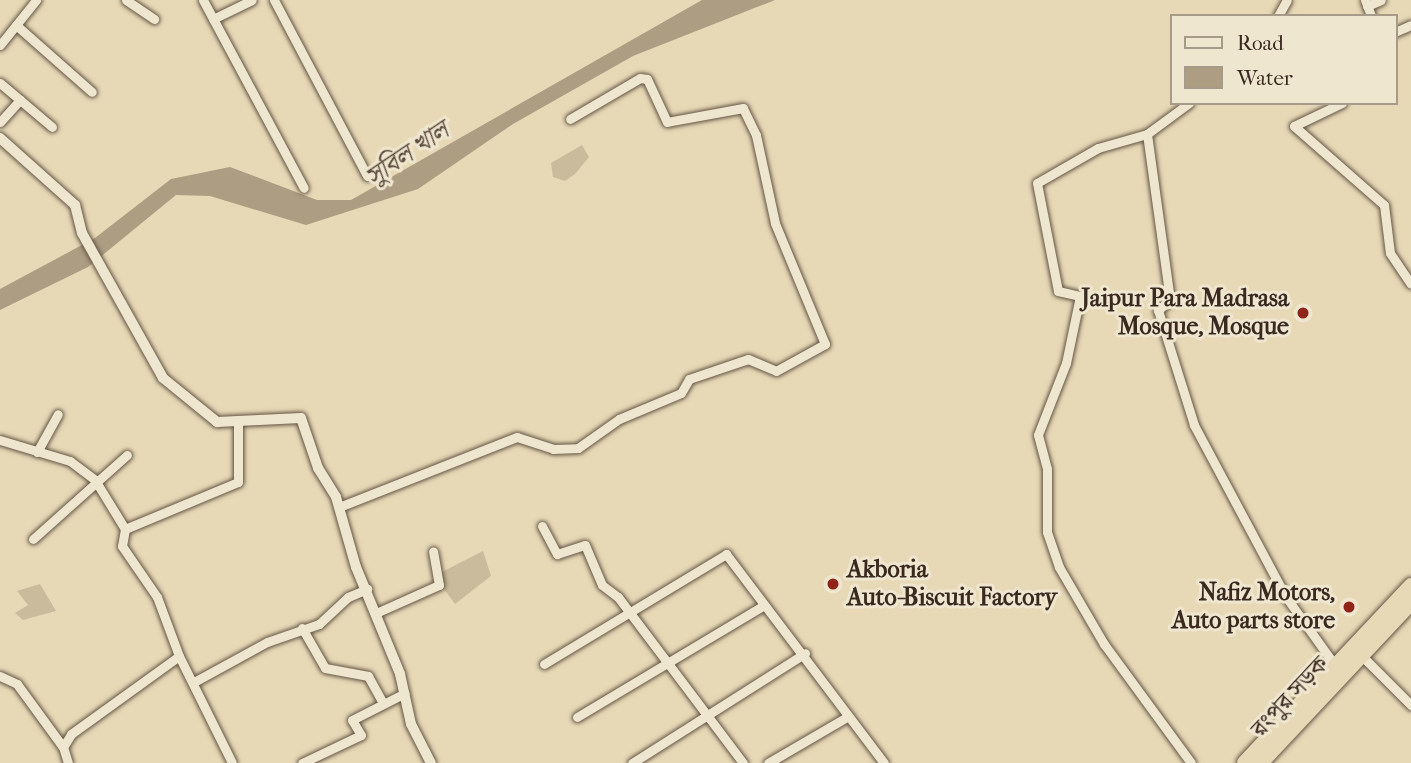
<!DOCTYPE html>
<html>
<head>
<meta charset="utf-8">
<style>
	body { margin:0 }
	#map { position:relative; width:1411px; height:763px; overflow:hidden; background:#e7d9b6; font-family:"IM FELL French Canon","Noto Serif Bengali",serif }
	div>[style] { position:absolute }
	.green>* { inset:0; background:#c9bb9c }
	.water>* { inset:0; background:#ac9d83 }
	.roads { filter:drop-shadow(0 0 2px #645545) drop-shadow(0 0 2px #645545) }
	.minor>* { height:9px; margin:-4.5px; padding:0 4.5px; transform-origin:4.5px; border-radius:4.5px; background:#efe6d0 }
	.tertiary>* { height:10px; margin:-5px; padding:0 5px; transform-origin:5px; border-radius:5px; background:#efe6d0 }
	.trunk>* { height:16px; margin:-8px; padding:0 8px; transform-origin:8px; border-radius:8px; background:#e7d9b6 }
	.dots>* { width:19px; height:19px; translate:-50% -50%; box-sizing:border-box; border:4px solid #efe6d0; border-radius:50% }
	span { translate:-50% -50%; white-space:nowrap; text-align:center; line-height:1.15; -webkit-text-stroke:6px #efe6d0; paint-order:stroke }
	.poi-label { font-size:24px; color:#39291f; font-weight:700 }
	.right { translate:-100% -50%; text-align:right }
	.left { translate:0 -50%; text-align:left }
	.street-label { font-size:24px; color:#39291f }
	.water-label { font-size:26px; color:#5c4c3d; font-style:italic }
	.legend { position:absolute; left:1170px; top:14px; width:228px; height:91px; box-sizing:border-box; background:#efe6d0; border:2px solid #a69a89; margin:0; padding:9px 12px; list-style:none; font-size:21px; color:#39291f }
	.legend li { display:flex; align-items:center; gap:14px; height:35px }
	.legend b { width:35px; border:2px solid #a69a89 }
</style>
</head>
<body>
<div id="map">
	<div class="green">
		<div style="clip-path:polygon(582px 145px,589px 157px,575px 174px,565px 181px,553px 177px,551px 163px)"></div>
		<div style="clip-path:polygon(483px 551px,491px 576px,455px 604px,441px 585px,442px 572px)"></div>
		<div style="clip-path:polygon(40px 584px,56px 611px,23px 620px,15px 613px,28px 605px,17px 591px)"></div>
	</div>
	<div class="water">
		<div style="clip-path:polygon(702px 0,775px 0,633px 56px,513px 124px,418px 189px,306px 225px,210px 196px,176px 195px,88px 267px,0 310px,0 289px,95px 238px,171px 179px,230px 167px,317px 200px,351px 200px)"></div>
	</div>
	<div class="roads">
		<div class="minor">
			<div style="left:126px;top:0;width:34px;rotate:34deg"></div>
			<div style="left:203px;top:0;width:213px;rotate:61.8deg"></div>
			<div style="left:274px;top:0;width:199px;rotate:62.1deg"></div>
			<div style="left:1365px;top:0;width:17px;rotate:69deg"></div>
			<div style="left:1367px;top:6px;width:15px;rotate:-23deg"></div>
			<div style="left:1278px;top:16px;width:18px;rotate:-61deg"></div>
			<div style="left:213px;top:19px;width:43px;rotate:-26deg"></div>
			<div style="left:16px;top:25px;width:101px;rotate:41.4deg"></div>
			<div style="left:1395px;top:32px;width:17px;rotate:-24deg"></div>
			<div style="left:0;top:45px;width:58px;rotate:-51.3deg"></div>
			<div style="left:0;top:83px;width:68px;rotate:40.2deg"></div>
			<div style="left:1189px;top:103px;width:52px;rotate:143.6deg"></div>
			<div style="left:1147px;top:134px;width:51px;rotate:164.1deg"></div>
			<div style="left:1098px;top:148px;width:70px;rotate:150.2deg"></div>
			<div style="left:1037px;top:183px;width:110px;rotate:79deg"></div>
			<div style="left:1058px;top:291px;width:23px;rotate:13deg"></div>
			<div style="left:1080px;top:296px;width:68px;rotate:101.8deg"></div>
			<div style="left:1066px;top:363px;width:77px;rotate:111.3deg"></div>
			<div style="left:1038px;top:435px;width:35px;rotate:75deg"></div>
			<div style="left:1047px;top:469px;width:63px;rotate:90deg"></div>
			<div style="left:1047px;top:532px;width:37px;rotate:71deg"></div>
			<div style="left:1059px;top:567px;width:89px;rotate:59.7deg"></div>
			<div style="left:1104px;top:644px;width:147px;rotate:53.8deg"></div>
			<div style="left:1342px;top:103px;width:53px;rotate:154.4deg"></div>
			<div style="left:1294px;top:126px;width:120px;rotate:41.3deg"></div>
			<div style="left:1384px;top:205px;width:48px;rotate:82.9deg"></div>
			<div style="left:1390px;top:253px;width:37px;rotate:56deg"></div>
			<div style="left:0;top:122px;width:30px;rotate:-48deg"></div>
			<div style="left:1147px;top:134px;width:168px;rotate:82.1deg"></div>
			<div style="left:1170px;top:300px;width:16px;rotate:140deg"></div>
			<div style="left:1158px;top:310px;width:121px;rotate:72.6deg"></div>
			<div style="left:1194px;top:425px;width:195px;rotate:61.9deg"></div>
			<div style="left:1286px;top:597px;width:82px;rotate:54.4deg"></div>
			<div style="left:0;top:440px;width:73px;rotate:16.7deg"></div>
			<div style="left:70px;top:461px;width:31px;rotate:37deg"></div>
			<div style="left:95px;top:480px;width:57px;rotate:58.5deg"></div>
			<div style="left:37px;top:452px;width:43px;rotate:-61.1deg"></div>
			<div style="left:339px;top:507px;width:191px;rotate:-21.5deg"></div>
			<div style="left:517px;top:437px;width:38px;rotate:18deg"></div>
			<div style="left:553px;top:449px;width:25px;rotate:-2deg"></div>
			<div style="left:578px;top:448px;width:50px;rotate:-35.3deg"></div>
			<div style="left:619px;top:419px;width:67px;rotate:-22.8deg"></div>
			<div style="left:681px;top:393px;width:16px;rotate:-60deg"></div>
			<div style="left:689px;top:379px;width:62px;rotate:-18.7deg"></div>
			<div style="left:748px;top:359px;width:30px;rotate:23deg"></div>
			<div style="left:776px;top:371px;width:56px;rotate:-28.9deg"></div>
			<div style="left:825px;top:344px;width:131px;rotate:-112.5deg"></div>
			<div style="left:775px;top:223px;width:90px;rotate:-102.2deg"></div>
			<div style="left:756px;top:135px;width:30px;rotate:-116deg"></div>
			<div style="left:743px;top:108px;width:77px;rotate:169.6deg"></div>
			<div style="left:667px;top:122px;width:47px;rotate:-114.9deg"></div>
			<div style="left:647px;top:79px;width:7px;rotate:-172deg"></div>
			<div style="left:640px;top:78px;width:81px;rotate:149.6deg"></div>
			<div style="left:542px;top:526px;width:32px;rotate:62deg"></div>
			<div style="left:557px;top:554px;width:29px;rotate:-18deg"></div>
			<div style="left:585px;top:545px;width:43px;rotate:67deg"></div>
			<div style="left:602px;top:585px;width:20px;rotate:37deg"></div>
			<div style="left:618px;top:597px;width:208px;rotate:53deg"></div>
			<div style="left:33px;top:539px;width:126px;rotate:-41.8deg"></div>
			<div style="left:376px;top:613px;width:69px;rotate:-24deg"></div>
			<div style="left:439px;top:585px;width:34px;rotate:-100deg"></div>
			<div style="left:302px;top:628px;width:46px;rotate:60.1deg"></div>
			<div style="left:325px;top:668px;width:44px;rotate:10.5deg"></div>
			<div style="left:368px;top:676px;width:29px;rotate:61deg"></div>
			<div style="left:1361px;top:655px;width:71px;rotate:45deg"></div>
			<div style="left:179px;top:656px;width:119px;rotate:63.6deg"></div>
			<div style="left:544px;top:664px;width:213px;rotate:-31.1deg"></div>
			<div style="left:726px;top:554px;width:262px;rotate:52.9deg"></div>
			<div style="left:0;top:676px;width:19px;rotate:25deg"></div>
			<div style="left:17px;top:684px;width:78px;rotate:53.9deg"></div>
			<div style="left:194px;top:682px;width:83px;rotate:-28.7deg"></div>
			<div style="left:267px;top:642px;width:55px;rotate:-19.1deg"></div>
			<div style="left:319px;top:624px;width:40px;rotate:-43deg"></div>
			<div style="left:348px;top:597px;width:21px;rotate:-23deg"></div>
			<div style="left:577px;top:717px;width:218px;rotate:-30.9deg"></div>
			<div style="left:68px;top:763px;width:17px;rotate:-107deg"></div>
			<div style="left:63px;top:747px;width:15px;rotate:-58deg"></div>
			<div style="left:71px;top:734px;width:133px;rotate:-35.8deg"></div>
			<div style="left:179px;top:656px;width:63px;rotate:-110.4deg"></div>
			<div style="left:157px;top:597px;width:62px;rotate:-124.5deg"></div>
			<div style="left:122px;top:546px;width:17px;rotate:-80deg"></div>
			<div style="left:125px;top:529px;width:122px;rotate:-22.6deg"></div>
			<div style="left:238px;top:482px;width:61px;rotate:-90deg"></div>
			<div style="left:302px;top:763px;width:65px;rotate:-25.4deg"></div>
			<div style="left:361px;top:735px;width:17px;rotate:-121deg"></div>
			<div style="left:352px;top:720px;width:59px;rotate:-27deg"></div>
			<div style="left:632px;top:763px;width:205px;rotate:-32.4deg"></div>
			<div style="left:768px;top:763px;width:91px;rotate:-30.2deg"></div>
		</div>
		<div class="tertiary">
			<div style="left:0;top:138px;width:101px;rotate:41.8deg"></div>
			<div style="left:75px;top:205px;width:29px;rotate:76deg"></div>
			<div style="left:82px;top:233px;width:166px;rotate:60.8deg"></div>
			<div style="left:163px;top:378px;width:70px;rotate:39.2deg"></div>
			<div style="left:217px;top:422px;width:84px;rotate:-2.7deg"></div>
			<div style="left:301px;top:418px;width:53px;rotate:71.2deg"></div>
			<div style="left:318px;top:468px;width:34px;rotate:58deg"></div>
			<div style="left:336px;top:497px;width:73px;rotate:74.1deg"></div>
			<div style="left:356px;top:567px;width:116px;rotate:67.6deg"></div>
			<div style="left:400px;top:674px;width:51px;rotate:77.6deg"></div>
			<div style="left:411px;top:724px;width:44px;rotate:62.9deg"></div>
		</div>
		<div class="trunk">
			<div style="left:1245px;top:763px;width:243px;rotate:-46.8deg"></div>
			<div style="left:1260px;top:763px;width:221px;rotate:-46.8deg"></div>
		</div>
	</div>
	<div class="dots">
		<div style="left:1303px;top:313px;background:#8f2418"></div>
		<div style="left:833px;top:584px;background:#8f2418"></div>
		<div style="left:1349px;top:607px;background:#8f2418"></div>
	</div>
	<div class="poi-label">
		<span class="right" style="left:1289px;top:313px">Jaipur Para Madrasa<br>Mosque, Mosque</span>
		<span class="left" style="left:847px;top:584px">Akboria<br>Auto-Biscuit Factory</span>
		<span class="right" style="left:1335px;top:607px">Nafiz Motors,<br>Auto parts store</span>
	</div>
	<div class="street-label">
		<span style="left:1290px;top:697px;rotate:-47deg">রংপুর সড়ক</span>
	</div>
	<div class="water-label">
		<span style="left:407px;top:154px;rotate:-34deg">সুবিল খাল</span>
	</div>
	<ul class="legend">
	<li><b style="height:9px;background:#efe6d0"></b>Road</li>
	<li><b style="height:19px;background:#ac9d83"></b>Water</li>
	</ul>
</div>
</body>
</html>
